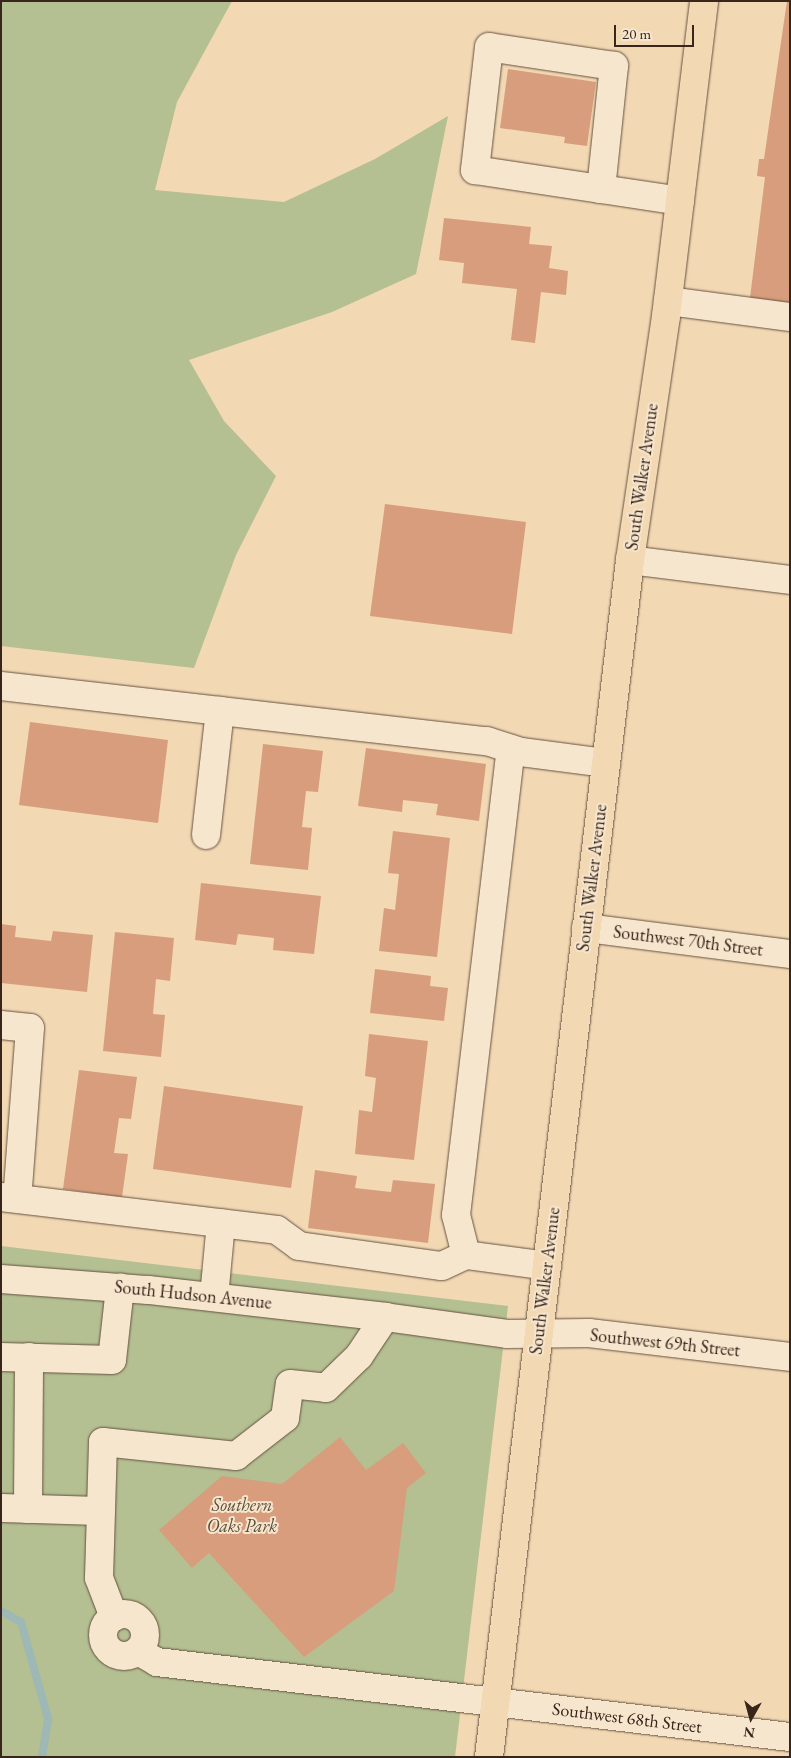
<!DOCTYPE html>
<html>
<head>
<meta charset="utf-8">
<style>
	body { margin:0 }
	#map { position:relative; width:791px; height:1758px; overflow:hidden; background:#f2d8b3; font-family:"EB Garamond",serif }
	div>[style] { position:absolute }
	.green>* { inset:0; background:#b4c091 }
	.stream>* { height:8px; margin:-4px; padding:0 4px; transform-origin:4px; border-radius:4px; background:#9db8b5 }
	.building>* { inset:0; background:#d89d7c }
	.roads { filter:drop-shadow(0 0 1px #665241) drop-shadow(0 0 1px #665241) }
	.minor>* { height:28px; margin:-14px; padding:0 14px; transform-origin:14px; border-radius:14px; background:#f7e6ce }
	.minor>.ring { margin:-14px; padding:0; box-sizing:content-box; background:none; border:28px solid #f7e6ce; border-radius:50% }
	.major>* { height:28px; margin:-14px; padding:0 14px; transform-origin:14px; border-radius:14px; background:#f2d8b3 }
	span { translate:-50% -50%; white-space:nowrap; text-align:center; line-height:1.15; -webkit-text-stroke:4px #f7e6ce; paint-order:stroke }
	.street-label { font-size:18px; color:#38251b }
	.park-label { font-size:18px; color:#574c38; font-style:italic }
	.frame { position:absolute; inset:0; border:2px solid #38251b; pointer-events:none }
	.north { position:absolute; left:726px; top:1693px; width:50px; height:50px; -webkit-text-stroke:4px #f7e6ce; paint-order:stroke; rotate:187deg; font-size:14px; font-weight:700; line-height:20px; text-align:center; color:#38251b }
	.north::after { content:''; display:block; margin:auto; width:18px; height:22px; background:#38251b; clip-path:polygon(50% 0,100% 100%,50% 72%,0 100%) }
	.scale { position:absolute; left:614px; top:25px; width:80px; height:22px; box-sizing:border-box; border:2px solid #38251b; border-top:0; padding-left:6px; font-size:15px; line-height:18px; white-space:nowrap; color:#38251b; -webkit-text-stroke:4px #f7e6ce; paint-order:stroke }
</style>
</head>
<body>
<div id="map">
	<div class="green">
		<div style="clip-path:polygon(1px 1px,232px 1px,177px 102px,155px 190px,284px 202px,375px 159px,448px 116px,416px 274px,332px 312px,189px 360px,224px 421px,276px 476px,236px 555px,194px 668px,1px 646px)"></div>
		<div style="clip-path:polygon(1px 1246px,508px 1306px,455px 1757px,1px 1757px)"></div>
	</div>
	<div class="stream">
		<div style="left:1px;top:1611px;width:23px;rotate:29deg"></div>
		<div style="left:21px;top:1622px;width:101px;rotate:74.4deg"></div>
		<div style="left:48px;top:1719px;width:38px;rotate:99deg"></div>
	</div>
	<div class="building">
		<div style="clip-path:polygon(787px 1px,790px 1px,790px 303px,750px 298px,765px 177px,757px 176px,759px 159px,764px 159px)"></div>
		<div style="clip-path:polygon(508px 69px,596px 82px,587px 146px,564px 143px,565px 137px,500px 128px)"></div>
		<div style="clip-path:polygon(444px 218px,531px 227px,529px 244px,552px 246px,549px 268px,568px 271px,566px 295px,541px 292px,535px 343px,511px 340px,517px 289px,462px 283px,464px 263px,439px 260px)"></div>
		<div style="clip-path:polygon(385px 504px,526px 522px,512px 634px,370px 616px)"></div>
		<div style="clip-path:polygon(30px 722px,168px 740px,158px 823px,19px 805px)"></div>
		<div style="clip-path:polygon(263px 744px,323px 751px,318px 792px,306px 791px,302px 827px,312px 828px,308px 870px,250px 864px)"></div>
		<div style="clip-path:polygon(366px 748px,486px 764px,479px 821px,436px 815px,438px 804px,403px 800px,402px 812px,358px 806px)"></div>
		<div style="clip-path:polygon(393px 831px,450px 838px,437px 957px,379px 951px,384px 908px,395px 910px,399px 874px,388px 873px)"></div>
		<div style="clip-path:polygon(201px 883px,321px 896px,314px 954px,273px 950px,274px 938px,238px 934px,236px 945px,195px 940px)"></div>
		<div style="clip-path:polygon(1px 924px,16px 926px,15px 937px,51px 941px,53px 931px,93px 935px,87px 992px,1px 983px)"></div>
		<div style="clip-path:polygon(115px 932px,174px 938px,170px 981px,156px 979px,153px 1014px,165px 1015px,161px 1057px,103px 1051px)"></div>
		<div style="clip-path:polygon(375px 969px,431px 976px,430px 986px,448px 988px,444px 1021px,370px 1013px)"></div>
		<div style="clip-path:polygon(369px 1034px,428px 1041px,414px 1160px,355px 1154px,359px 1110px,372px 1112px,376px 1078px,365px 1076px)"></div>
		<div style="clip-path:polygon(79px 1070px,137px 1077px,131px 1119px,119px 1118px,114px 1153px,128px 1154px,122px 1197px,63px 1189px)"></div>
		<div style="clip-path:polygon(164px 1086px,303px 1106px,291px 1188px,153px 1169px)"></div>
		<div style="clip-path:polygon(315px 1170px,357px 1176px,355px 1188px,391px 1192px,393px 1180px,435px 1184px,428px 1243px,308px 1228px)"></div>
		<div style="clip-path:polygon(340px 1437px,366px 1470px,403px 1443px,426px 1473px,407px 1488px,394px 1591px,304px 1657px,209px 1553px,192px 1568px,159px 1530px,222px 1476px,282px 1484px)"></div>
	</div>
	<div class="roads">
		<div class="minor">
			<div style="left:601px;top:189px;width:124px;rotate:-84deg"></div>
			<div style="left:614px;top:66px;width:126px;rotate:-171.4deg"></div>
			<div style="left:489px;top:47px;width:124px;rotate:96.5deg"></div>
			<div style="left:475px;top:170px;width:127px;rotate:8.6deg"></div>
			<div style="left:601px;top:189px;width:80px;rotate:8.6deg"></div>
			<div style="left:668px;top:301px;width:123px;rotate:7.5deg"></div>
			<div style="left:630px;top:560px;width:161px;rotate:7.1deg"></div>
			<div style="left:1px;top:686px;width:489px;rotate:6.5deg"></div>
			<div style="left:487px;top:741px;width:36px;rotate:18deg"></div>
			<div style="left:521px;top:752px;width:86px;rotate:7.4deg"></div>
			<div style="left:206px;top:835px;width:125px;rotate:-83.6deg"></div>
			<div style="left:586px;top:928px;width:206px;rotate:7.3deg"></div>
			<div style="left:1px;top:1025px;width:29px;rotate:6deg"></div>
			<div style="left:30px;top:1028px;width:171px;rotate:94.3deg"></div>
			<div style="left:1px;top:1197px;width:278px;rotate:6.8deg"></div>
			<div style="left:277px;top:1230px;width:27px;rotate:36deg"></div>
			<div style="left:299px;top:1246px;width:144px;rotate:8deg"></div>
			<div style="left:442px;top:1266px;width:26px;rotate:-25deg"></div>
			<div style="left:466px;top:1255px;width:82px;rotate:7.7deg"></div>
			<div style="left:466px;top:1255px;width:41px;rotate:-104deg"></div>
			<div style="left:456px;top:1215px;width:469px;rotate:-83.3deg"></div>
			<div style="left:1px;top:1279px;width:148px;rotate:4.3deg"></div>
			<div style="left:149px;top:1290px;width:238px;rotate:6.5deg"></div>
			<div style="left:214px;top:1297px;width:74px;rotate:-84.6deg"></div>
			<div style="left:1px;top:1357px;width:111px;rotate:1.5deg"></div>
			<div style="left:112px;top:1360px;width:73px;rotate:-83.7deg"></div>
			<div style="left:1px;top:1508px;width:100px;rotate:1.7deg"></div>
			<div style="left:28px;top:1509px;width:152px;rotate:-89.6deg"></div>
			<div class="ring" style="left:103px;top:1614px;width:14px;height:14px"></div>
			<div style="left:114px;top:1617px;width:42px;rotate:-111deg"></div>
			<div style="left:99px;top:1578px;width:136px;rotate:-88.3deg"></div>
			<div style="left:103px;top:1442px;width:134px;rotate:6deg"></div>
			<div style="left:236px;top:1456px;width:62px;rotate:-37.8deg"></div>
			<div style="left:285px;top:1418px;width:34px;rotate:-82deg"></div>
			<div style="left:290px;top:1384px;width:36px;rotate:6deg"></div>
			<div style="left:326px;top:1388px;width:46px;rotate:-44.1deg"></div>
			<div style="left:359px;top:1356px;width:47px;rotate:-56.3deg"></div>
			<div style="left:385px;top:1317px;width:123px;rotate:7.9deg"></div>
			<div style="left:507px;top:1334px;width:82px;rotate:-0.7deg"></div>
			<div style="left:589px;top:1333px;width:202px;rotate:6.8deg"></div>
			<div style="left:138px;top:1651px;width:22px;rotate:30deg"></div>
			<div style="left:157px;top:1662px;width:637px;rotate:6.76deg"></div>
		</div>
		<div class="major">
			<div style="left:489px;top:1757px;width:1205px;rotate:-83.28deg"></div>
			<div style="left:630px;top:560px;width:247px;rotate:-81.6deg"></div>
			<div style="left:666px;top:316px;width:317px;rotate:-83.1deg"></div>
		</div>
	</div>
	<div class="street-label">
		<span style="left:642px;top:477px;rotate:-82deg">South Walker Avenue</span>
		<span style="left:592px;top:878px;rotate:-83deg">South Walker Avenue</span>
		<span style="left:688px;top:941px;rotate:7deg">Southwest 70th Street</span>
		<span style="left:545px;top:1281px;rotate:-83deg">South Walker Avenue</span>
		<span style="left:193px;top:1295px;rotate:6deg">South Hudson Avenue</span>
		<span style="left:665px;top:1343px;rotate:6deg">Southwest 69th Street</span>
		<span style="left:627px;top:1718px;rotate:7deg">Southwest 68th Street</span>
	</div>
	<div class="park-label">
		<span style="left:242px;top:1516px">Southern<br>Oaks Park</span>
	</div>
	<div class="frame"></div>
	<div class="north">N</div>
	<div class="scale">20 m</div>
</div>
</body>
</html>
